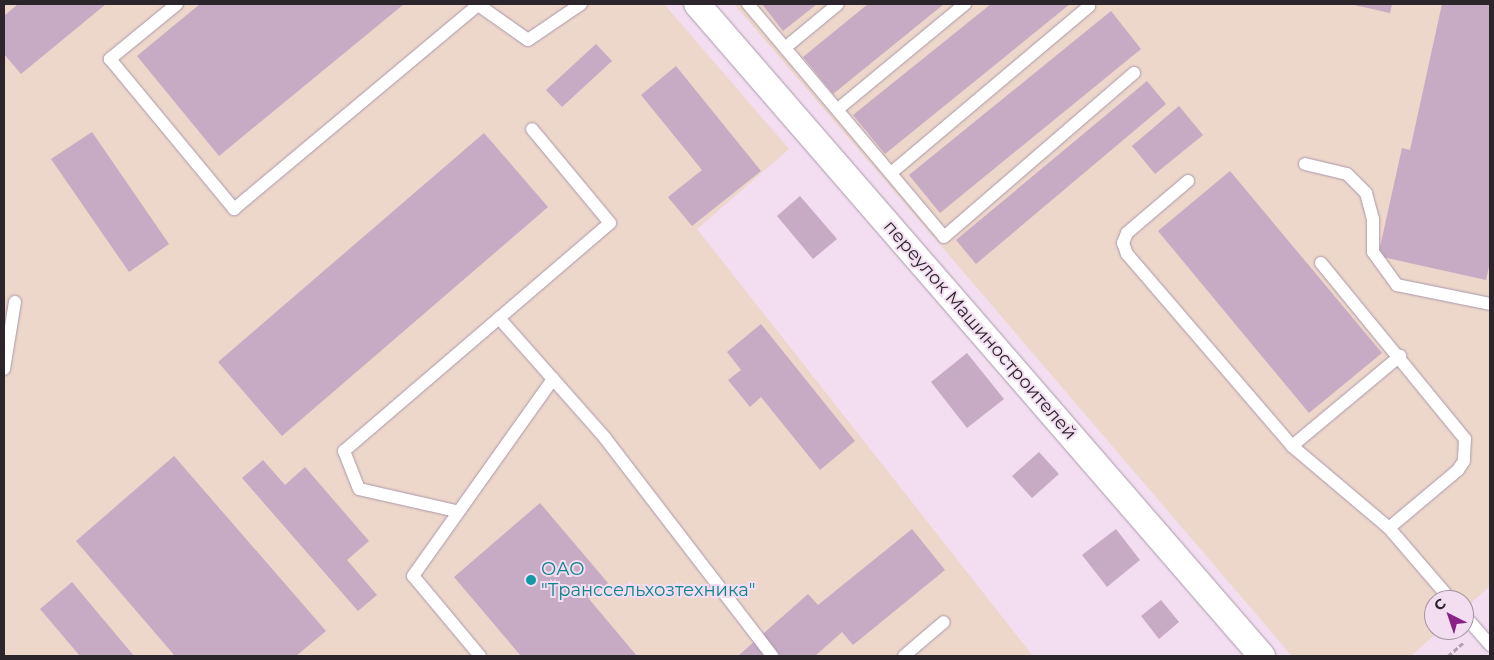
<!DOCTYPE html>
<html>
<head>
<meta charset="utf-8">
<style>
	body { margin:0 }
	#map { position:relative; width:1494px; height:660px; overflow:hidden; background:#f2def0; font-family:Montserrat,sans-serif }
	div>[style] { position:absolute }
	.industrial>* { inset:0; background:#edd6ca }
	.building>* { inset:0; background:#c7aac4 }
	.path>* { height:3px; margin-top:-1.5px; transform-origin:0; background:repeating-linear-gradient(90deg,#b0a1af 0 5px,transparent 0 7.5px) }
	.roads { filter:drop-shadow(0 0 1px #aa98a9) drop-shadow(0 0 1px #aa98a9) }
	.service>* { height:12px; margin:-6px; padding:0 6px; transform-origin:6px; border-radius:6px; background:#fff }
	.minor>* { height:26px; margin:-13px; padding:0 13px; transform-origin:13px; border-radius:13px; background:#fff }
	.dots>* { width:14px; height:14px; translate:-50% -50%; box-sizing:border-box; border:2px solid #f2def0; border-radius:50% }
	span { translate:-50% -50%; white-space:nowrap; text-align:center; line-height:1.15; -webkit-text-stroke:4px #f2def0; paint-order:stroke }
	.street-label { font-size:18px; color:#2c252c }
	.culture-label { font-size:18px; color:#0d838f }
	.left { translate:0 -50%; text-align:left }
	.frame { position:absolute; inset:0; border:5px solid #2c252c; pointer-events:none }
	.north { position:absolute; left:1424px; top:590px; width:50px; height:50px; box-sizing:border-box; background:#f2def0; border:1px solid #a394a2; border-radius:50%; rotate:319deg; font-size:14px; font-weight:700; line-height:20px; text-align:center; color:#2c252c }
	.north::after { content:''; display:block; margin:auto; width:18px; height:22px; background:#892188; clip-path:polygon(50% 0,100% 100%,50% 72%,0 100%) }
</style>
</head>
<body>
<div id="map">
	<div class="industrial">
		<div style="clip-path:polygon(4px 4px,664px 4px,789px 149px,697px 229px,1033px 656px,4px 656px)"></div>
		<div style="clip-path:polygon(734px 4px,1490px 4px,1490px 586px,1464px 609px,1464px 600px,1434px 600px,1434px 630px,1440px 630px,1411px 656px,1292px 656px)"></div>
	</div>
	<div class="building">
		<div style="clip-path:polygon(18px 4px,106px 4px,21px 74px,4px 54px,4px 16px)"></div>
		<div style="clip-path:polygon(200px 4px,404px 4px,219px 156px,137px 56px)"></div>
		<div style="clip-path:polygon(762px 4px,817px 4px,783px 31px)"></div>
		<div style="clip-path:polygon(868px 4px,944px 4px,833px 94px,803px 57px)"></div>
		<div style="clip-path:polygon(991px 4px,1070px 4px,885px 154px,853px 115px)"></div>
		<div style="clip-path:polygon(1350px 4px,1392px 4px,1390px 13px)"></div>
		<div style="clip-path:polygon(1442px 4px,1490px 4px,1490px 262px,1486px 280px,1378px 256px,1402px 148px,1410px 150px)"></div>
		<div style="clip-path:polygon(1111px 11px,1141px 49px,940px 213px,909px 175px)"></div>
		<div style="clip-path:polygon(596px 44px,612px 61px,562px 107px,546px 90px)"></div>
		<div style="clip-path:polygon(676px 66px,761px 171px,692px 226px,668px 197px,702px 170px,641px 95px)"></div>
		<div style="clip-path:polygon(1147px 81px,1166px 104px,976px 264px,956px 240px)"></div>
		<div style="clip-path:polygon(1179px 106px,1203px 135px,1155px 174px,1132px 146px)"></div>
		<div style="clip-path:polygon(92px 132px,169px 244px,129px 272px,51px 159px)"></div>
		<div style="clip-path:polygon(484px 133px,548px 207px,282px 436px,218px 362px)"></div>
		<div style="clip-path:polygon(1230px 171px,1382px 353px,1309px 413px,1158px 231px)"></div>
		<div style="clip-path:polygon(800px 196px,837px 239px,813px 259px,777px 216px)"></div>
		<div style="clip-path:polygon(761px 324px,855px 441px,820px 470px,761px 397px,750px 407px,728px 380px,741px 370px,727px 352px)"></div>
		<div style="clip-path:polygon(967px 353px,1004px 399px,967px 428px,931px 382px)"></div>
		<div style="clip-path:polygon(1039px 452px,1059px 474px,1032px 498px,1012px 476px)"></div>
		<div style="clip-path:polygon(174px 456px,326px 631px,296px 656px,175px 656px,76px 541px)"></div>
		<div style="clip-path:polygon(263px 460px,285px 485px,305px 467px,369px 541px,347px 560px,377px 595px,358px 611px,242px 478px)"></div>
		<div style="clip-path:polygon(540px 503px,608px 583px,589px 599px,637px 656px,521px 656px,454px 577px)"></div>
		<div style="clip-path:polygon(912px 529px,945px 570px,853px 645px,842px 632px,815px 656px,738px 656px,808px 594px,818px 605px)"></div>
		<div style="clip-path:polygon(1116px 529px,1140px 560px,1107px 587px,1082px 555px)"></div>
		<div style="clip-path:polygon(72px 582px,134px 656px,80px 656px,40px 609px)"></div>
		<div style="clip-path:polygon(1161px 600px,1179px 622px,1159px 639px,1141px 616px)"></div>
	</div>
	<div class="path">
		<div style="left:1448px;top:656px;width:20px;rotate:-41deg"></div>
	</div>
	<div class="roads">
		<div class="service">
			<div style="left:177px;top:4px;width:87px;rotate:140.6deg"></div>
			<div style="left:110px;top:59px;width:195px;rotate:50.4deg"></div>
			<div style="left:234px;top:209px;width:318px;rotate:-39.9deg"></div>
			<div style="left:477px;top:4px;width:62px;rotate:35.2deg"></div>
			<div style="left:528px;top:40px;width:64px;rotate:-34.2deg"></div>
			<div style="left:748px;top:4px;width:304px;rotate:49.9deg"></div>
			<div style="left:944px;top:237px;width:251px;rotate:-40.8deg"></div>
			<div style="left:786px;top:47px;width:67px;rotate:-39.6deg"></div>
			<div style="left:838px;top:109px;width:165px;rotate:-39.6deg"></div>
			<div style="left:1305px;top:164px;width:43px;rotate:13.4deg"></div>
			<div style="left:1347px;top:174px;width:27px;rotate:45deg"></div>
			<div style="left:1366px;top:193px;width:27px;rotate:75deg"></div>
			<div style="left:1373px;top:219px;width:33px;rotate:90deg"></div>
			<div style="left:1373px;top:252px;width:41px;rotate:54deg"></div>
			<div style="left:1397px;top:285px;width:95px;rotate:11.5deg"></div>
			<div style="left:891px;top:173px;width:259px;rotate:-40.1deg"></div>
			<div style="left:1188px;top:181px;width:80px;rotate:139.6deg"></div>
			<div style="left:1127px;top:233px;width:11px;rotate:112deg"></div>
			<div style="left:1123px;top:243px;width:12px;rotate:70deg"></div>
			<div style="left:1127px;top:254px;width:253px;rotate:49.3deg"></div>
			<div style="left:1292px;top:446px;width:127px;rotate:40.2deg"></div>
			<div style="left:1389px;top:528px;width:95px;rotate:49.3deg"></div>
			<div style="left:1321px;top:263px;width:227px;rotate:50.7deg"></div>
			<div style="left:1465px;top:439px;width:22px;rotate:93deg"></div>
			<div style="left:1464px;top:461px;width:11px;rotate:124deg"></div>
			<div style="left:1458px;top:470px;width:90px;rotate:140deg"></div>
			<div style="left:499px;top:318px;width:160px;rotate:48.5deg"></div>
			<div style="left:605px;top:438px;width:275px;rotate:52.5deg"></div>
			<div style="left:4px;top:369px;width:68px;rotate:-80.7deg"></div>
			<div style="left:1292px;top:446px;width:141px;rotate:-39.8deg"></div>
			<div style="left:456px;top:511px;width:99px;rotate:-167.2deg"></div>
			<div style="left:359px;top:489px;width:41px;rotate:-111.5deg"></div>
			<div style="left:344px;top:451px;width:350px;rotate:-40.6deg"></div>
			<div style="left:610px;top:223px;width:122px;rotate:-129.7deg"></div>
			<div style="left:1464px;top:615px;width:40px;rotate:49deg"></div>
			<div style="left:480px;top:656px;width:104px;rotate:-129.9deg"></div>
			<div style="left:413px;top:576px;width:242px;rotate:-54.6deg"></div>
			<div style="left:904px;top:656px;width:52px;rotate:-40.4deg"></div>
		</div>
		<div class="minor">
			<div style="left:697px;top:4px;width:863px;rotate:49.09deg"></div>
		</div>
	</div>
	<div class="dots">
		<div style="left:531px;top:580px;background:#0f9aa8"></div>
	</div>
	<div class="street-label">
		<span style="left:980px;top:330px;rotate:49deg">переулок Машиностроителей</span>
	</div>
	<div class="culture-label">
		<span class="left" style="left:541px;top:580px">ОАО<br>"Транссельхозтехника"</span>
	</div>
	<div class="frame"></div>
	<div class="north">С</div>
</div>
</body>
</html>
